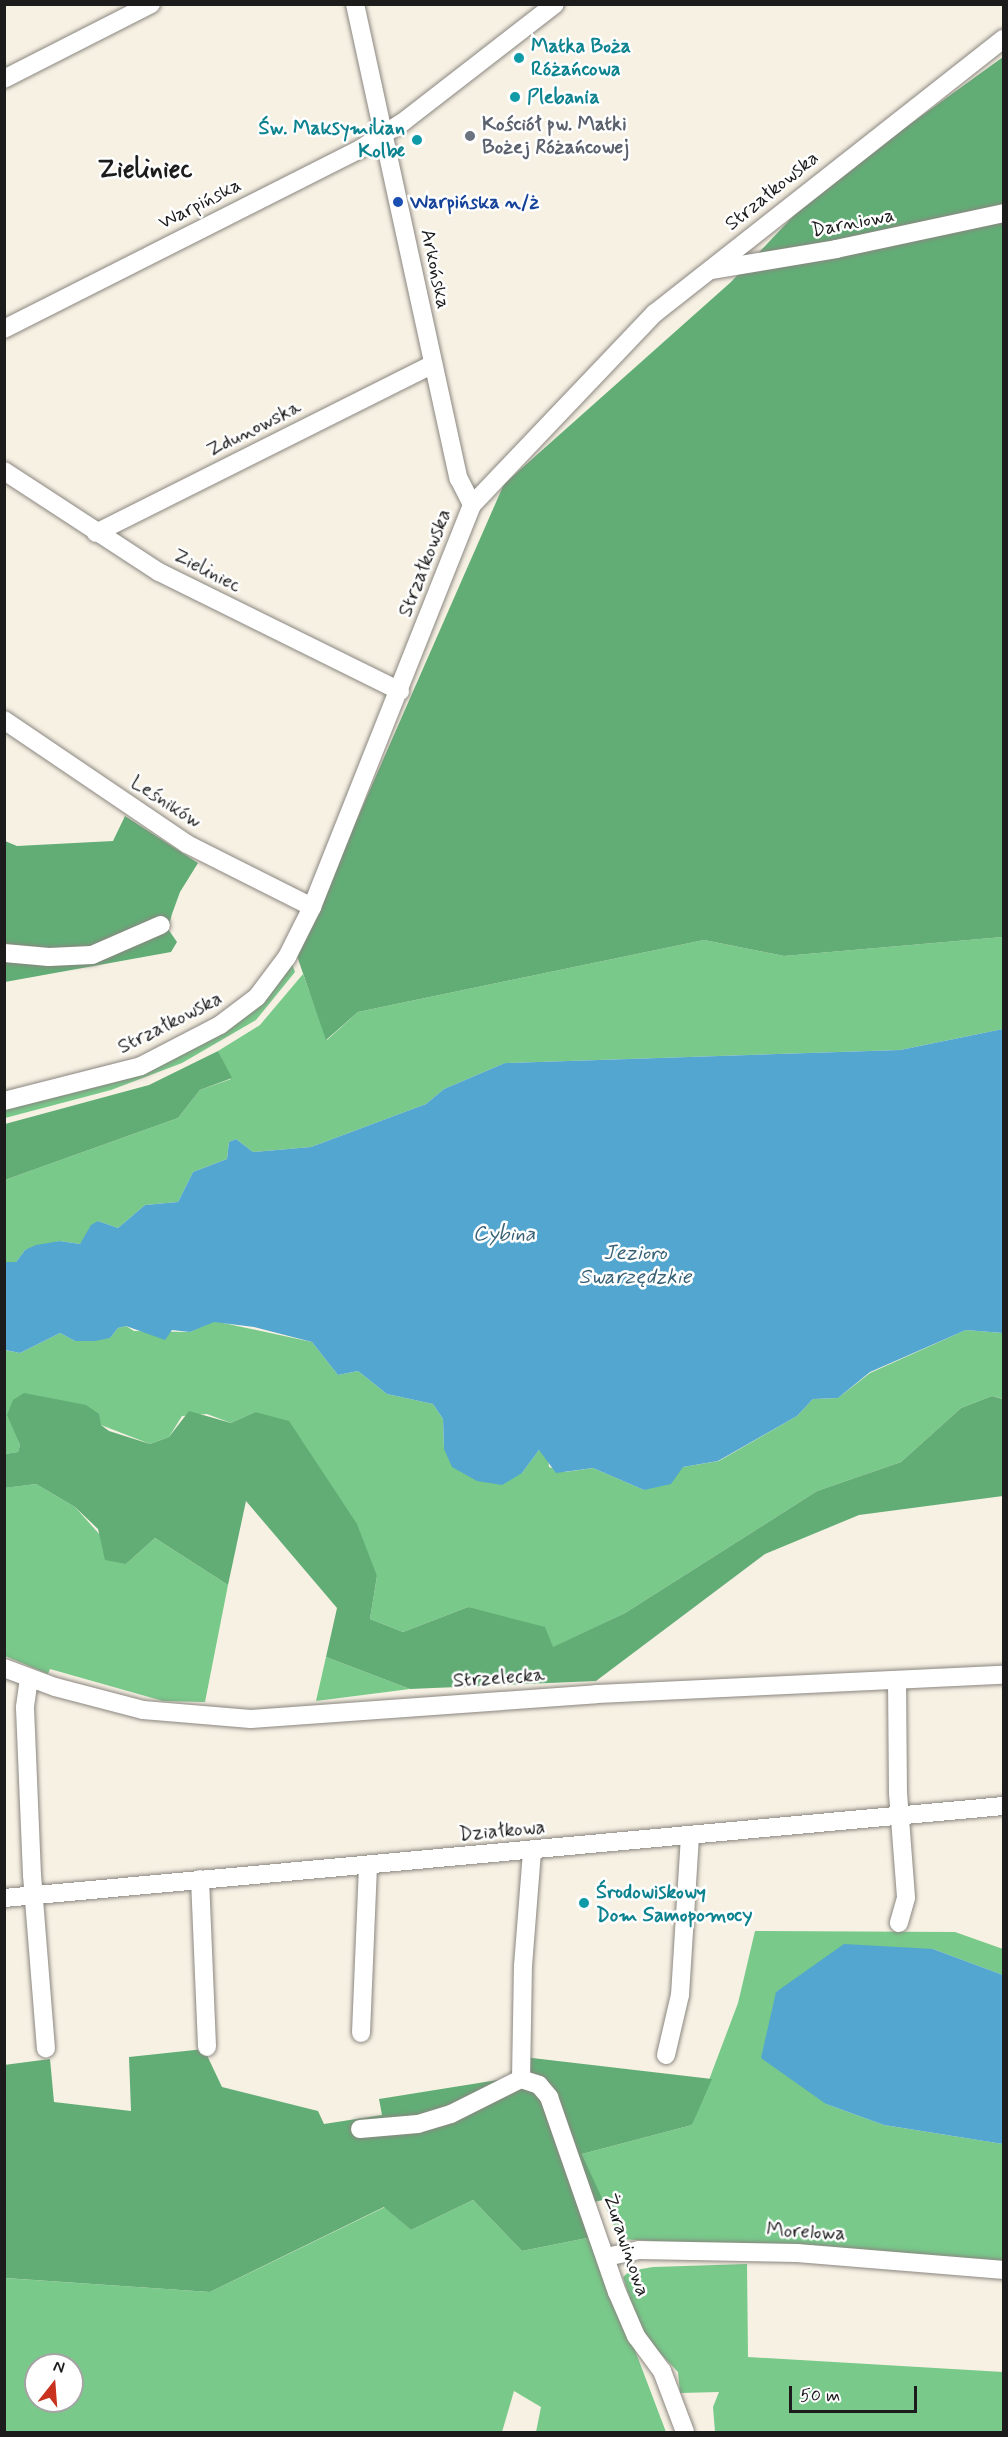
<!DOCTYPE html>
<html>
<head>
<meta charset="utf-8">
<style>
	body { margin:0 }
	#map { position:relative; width:1008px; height:2437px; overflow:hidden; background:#f7f1e3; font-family:Mynerve,sans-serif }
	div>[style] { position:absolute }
	.green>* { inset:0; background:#78c98a }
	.forest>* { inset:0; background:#62ad76 }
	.water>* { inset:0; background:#53a6cf }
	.roads { filter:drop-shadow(0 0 2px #8a8680) drop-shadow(0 0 2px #8a8680) }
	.minor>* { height:18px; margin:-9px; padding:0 9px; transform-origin:9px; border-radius:9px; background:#fff }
	.dots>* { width:16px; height:16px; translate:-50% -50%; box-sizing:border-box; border:3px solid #fff; border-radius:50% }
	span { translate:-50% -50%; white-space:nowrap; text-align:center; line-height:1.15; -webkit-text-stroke:5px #fff; paint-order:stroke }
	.culture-label { font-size:20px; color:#0d838f; font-weight:700 }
	.left { translate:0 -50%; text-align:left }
	.right { translate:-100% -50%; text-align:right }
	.worship-label { font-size:20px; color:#5b616d; font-weight:700 }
	.street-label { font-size:20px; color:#1c1c1c }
	.transit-label { font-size:20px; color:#164399; font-weight:700 }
	.water-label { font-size:21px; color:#386176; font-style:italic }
	.district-label { font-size:26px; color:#1c1c1c; font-weight:700 }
	.frame { position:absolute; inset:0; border:6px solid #1c1c1c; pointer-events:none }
	.north { position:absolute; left:24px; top:2353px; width:60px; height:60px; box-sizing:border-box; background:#fff; border:2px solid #a4a4a4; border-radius:50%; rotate:17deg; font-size:16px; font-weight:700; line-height:24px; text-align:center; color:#1c1c1c }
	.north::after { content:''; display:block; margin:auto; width:21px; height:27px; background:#c8321e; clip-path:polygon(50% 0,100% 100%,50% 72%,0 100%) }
	.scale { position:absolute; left:789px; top:2386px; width:128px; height:27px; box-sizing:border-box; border:3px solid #1c1c1c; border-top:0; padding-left:8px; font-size:18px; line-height:21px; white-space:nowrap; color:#1c1c1c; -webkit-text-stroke:4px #fff; paint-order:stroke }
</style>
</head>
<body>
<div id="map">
	<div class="green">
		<div style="clip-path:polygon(1003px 937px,1003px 1029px,900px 1050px,505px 1063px,444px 1089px,426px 1104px,311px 1147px,253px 1152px,236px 1139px,229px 1142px,227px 1159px,193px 1172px,178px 1202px,145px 1205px,118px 1228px,98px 1221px,80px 1244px,60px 1241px,25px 1250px,16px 1262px,5px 1262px,5px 1180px,178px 1118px,200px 1090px,231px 1079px,218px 1051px,260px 1025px,303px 974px,327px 1040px,358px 1012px,704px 940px,784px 956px)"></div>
		<div style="clip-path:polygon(292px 964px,295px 972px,256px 1020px,182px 1063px,111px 1090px,5px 1118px,5px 1108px,228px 1029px,265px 1000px)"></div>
		<div style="clip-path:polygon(214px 1321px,312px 1342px,338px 1375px,358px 1371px,387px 1394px,433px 1404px,443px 1419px,444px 1449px,522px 1473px,539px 1450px,548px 1457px,549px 1467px,565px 1472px,593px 1468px,644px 1490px,683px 1467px,719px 1461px,797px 1416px,813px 1399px,838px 1398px,870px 1373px,966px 1330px,1003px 1333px,1004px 1399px,992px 1396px,961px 1408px,901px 1462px,817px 1491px,625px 1613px,552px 1648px,468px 1607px,403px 1632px,370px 1619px,377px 1576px,255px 1412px,231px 1423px,207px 1414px,182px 1416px,169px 1437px,150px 1444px,101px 1425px,8px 1415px,20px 1445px,18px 1452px,5px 1454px,4px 1350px,20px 1353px,60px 1333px,75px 1341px,110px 1338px,118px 1328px,126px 1326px,134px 1331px,190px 1332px)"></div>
		<div style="clip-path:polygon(36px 1484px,75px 1507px,126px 1564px,155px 1538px,228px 1585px,205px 1702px,163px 1701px,50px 1669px,48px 1674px,5px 1656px,4px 1488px)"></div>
		<div style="clip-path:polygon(326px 1657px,410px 1689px,316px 1701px)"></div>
		<div style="clip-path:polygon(755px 1931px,955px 1932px,1003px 1949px,1003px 1975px,933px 1949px,793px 1982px,776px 1992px,826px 2104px,884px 2125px,1003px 2144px,1003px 2262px,620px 2239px,582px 2154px,692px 2125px,738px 2003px)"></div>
		<div style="clip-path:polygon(evenodd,473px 2200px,522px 2251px,592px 2237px,666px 2432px,536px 2432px,541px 2407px,514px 2391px,502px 2432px,5px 2432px,4px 2278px,210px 2292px,385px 2207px,411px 2230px,473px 2200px,36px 2365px,72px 2365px,72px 2401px,36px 2401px,36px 2365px)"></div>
		<div style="clip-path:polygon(747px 2264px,748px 2357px,1003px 2372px,1003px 2432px,715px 2432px,713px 2407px,719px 2392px,680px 2393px,678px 2372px,641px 2333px,623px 2277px,630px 2271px,653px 2267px)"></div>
	</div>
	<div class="forest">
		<div style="clip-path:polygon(1003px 57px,1003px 937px,784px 956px,704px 940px,358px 1012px,326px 1040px,297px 956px,504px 484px,731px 282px,816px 192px)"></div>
		<div style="clip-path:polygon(125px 816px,198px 863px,180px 892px,172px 914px,168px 929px,177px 942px,171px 952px,5px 982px,5px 841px,17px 846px,113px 841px)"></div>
		<div style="clip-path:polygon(218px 1051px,232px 1078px,200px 1090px,178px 1118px,5px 1180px,5px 1124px,149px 1085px)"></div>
		<div style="clip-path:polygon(24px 1393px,86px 1405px,99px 1414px,101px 1425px,109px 1431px,150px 1444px,169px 1437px,189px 1411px,231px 1423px,255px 1412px,289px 1421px,357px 1524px,377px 1576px,370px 1619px,403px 1632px,468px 1607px,545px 1627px,553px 1647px,625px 1613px,817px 1491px,901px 1462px,961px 1408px,992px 1396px,1003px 1399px,1003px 1496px,859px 1515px,765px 1554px,596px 1681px,410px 1689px,326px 1657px,337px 1608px,246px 1501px,228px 1585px,155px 1538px,126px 1564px,105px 1560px,98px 1529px,75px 1507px,36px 1484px,5px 1488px,5px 1454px,18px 1452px,20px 1445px,7px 1415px,13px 1400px)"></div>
		<div style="clip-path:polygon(204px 2049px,222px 2087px,318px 2111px,324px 2124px,382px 2115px,379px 2099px,510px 2078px,515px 2056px,712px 2079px,692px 2125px,582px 2154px,603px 2200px,581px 2205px,592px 2237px,522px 2251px,473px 2200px,411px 2230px,384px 2207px,210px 2292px,5px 2278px,4px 2065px,50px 2059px,54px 2102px,131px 2111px,129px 2057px)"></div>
	</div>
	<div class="water">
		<div style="clip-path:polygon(1003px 1029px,1003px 1333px,966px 1330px,870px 1372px,838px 1398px,813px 1399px,797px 1416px,718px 1461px,683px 1467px,671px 1484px,644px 1490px,593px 1468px,556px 1473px,539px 1450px,522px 1473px,502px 1485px,477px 1481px,452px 1467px,444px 1449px,443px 1419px,433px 1404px,387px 1394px,358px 1371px,338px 1375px,312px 1342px,254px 1327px,214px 1322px,190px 1332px,172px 1330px,165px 1340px,126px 1326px,118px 1328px,110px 1338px,95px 1341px,75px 1341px,60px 1333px,20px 1353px,5px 1350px,5px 1262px,16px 1262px,25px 1250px,36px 1245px,60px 1241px,80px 1244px,91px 1225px,98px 1221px,118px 1228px,145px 1205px,178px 1202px,193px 1172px,227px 1159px,229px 1142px,236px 1139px,253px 1152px,311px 1147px,426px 1104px,444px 1089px,505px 1063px,900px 1050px)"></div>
		<div style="clip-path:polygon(844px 1944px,933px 1949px,1003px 1975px,1003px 2144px,884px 2125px,826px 2104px,761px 2058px,776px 1992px)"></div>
	</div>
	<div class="roads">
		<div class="minor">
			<div style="left:355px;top:4px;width:486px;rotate:77.7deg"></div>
			<div style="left:459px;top:479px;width:29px;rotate:63deg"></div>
			<div style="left:4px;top:79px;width:165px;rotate:-27deg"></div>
			<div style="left:711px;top:270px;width:127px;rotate:-9.5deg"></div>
			<div style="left:836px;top:249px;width:172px;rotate:-12.1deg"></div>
			<div style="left:4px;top:329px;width:399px;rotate:-26.8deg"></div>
			<div style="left:360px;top:149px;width:51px;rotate:-32.1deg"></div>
			<div style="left:403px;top:122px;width:192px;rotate:-37.8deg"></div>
			<div style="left:4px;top:471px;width:185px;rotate:33.1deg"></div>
			<div style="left:159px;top:572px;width:269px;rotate:26.3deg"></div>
			<div style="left:96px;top:533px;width:377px;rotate:-26.6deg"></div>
			<div style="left:4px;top:720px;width:221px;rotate:34.1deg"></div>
			<div style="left:187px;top:844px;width:140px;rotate:26.7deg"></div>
			<div style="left:4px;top:953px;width:45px;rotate:5.1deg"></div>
			<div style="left:49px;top:957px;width:43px;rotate:-2.7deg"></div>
			<div style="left:92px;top:955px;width:75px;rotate:-23.5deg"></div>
			<div style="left:4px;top:1101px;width:141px;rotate:-14.3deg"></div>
			<div style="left:141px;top:1066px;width:89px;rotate:-27.4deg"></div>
			<div style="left:220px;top:1025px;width:46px;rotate:-37.1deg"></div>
			<div style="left:257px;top:997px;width:50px;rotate:-53.1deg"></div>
			<div style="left:287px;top:957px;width:56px;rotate:-63.4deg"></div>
			<div style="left:312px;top:907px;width:433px;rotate:-68.3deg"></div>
			<div style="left:472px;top:505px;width:265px;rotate:-46.4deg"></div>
			<div style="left:655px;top:313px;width:444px;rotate:-38.2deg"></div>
			<div style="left:4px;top:1668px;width:54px;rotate:20.4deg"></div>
			<div style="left:55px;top:1687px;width:91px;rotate:14.6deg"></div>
			<div style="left:143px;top:1710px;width:108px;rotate:4.8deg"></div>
			<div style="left:251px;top:1719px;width:346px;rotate:-4.1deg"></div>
			<div style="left:596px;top:1694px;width:408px;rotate:-2.7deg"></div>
			<div style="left:29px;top:1678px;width:30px;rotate:98deg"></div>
			<div style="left:25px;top:1708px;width:167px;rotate:87.6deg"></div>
			<div style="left:32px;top:1875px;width:174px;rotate:85.4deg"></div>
			<div style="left:897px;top:1680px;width:113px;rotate:89.5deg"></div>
			<div style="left:898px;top:1793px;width:105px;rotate:85.6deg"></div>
			<div style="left:906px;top:1898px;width:26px;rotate:106deg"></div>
			<div style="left:200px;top:1879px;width:168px;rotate:87.6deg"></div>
			<div style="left:4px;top:1898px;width:1004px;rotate:-5.26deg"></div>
			<div style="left:361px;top:2033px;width:168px;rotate:-87.6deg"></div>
			<div style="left:666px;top:2055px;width:62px;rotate:-76.9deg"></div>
			<div style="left:680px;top:1995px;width:159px;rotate:-86.4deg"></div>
			<div style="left:521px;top:2079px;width:19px;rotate:18deg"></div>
			<div style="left:539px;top:2085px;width:16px;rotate:50deg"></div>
			<div style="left:549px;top:2097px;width:207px;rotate:70.8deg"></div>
			<div style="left:617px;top:2292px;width:48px;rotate:66.6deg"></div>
			<div style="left:636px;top:2336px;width:44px;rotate:53.4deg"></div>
			<div style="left:662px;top:2371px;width:65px;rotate:69.3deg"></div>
			<div style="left:521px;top:2079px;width:113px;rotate:-89deg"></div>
			<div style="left:523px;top:1966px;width:114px;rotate:-85.5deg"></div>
			<div style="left:360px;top:2129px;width:58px;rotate:-4.9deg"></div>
			<div style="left:418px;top:2124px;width:34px;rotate:-17deg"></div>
			<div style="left:451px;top:2114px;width:78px;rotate:-26.6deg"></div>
			<div style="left:606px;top:2257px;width:34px;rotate:-12deg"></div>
			<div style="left:639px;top:2250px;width:158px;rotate:1.1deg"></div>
			<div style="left:797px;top:2253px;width:208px;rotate:4.7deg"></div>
		</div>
	</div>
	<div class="dots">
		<div style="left:519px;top:58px;background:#0f9aa8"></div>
		<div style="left:515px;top:97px;background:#0f9aa8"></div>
		<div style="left:470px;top:136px;background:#6b7280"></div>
		<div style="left:417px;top:140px;background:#0f9aa8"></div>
		<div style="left:398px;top:202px;background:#1a4fb4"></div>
		<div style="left:584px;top:1903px;background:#0f9aa8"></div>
	</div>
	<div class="culture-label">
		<span class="left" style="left:531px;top:58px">Matka Boża<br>Różańcowa</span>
		<span class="left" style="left:527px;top:97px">Plebania</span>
		<span class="right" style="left:405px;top:140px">Św. Maksymilian<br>Kolbe</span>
		<span class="left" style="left:596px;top:1904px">Środowiskowy<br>Dom Samopomocy</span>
	</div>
	<div class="worship-label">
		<span class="left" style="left:482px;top:136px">Kościół pw. Matki<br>Bożej Różańcowej</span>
	</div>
	<div class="street-label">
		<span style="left:772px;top:191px;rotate:-39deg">Strzałkowska</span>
		<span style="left:200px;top:204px;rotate:-27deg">Warpińska</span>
		<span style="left:853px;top:223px;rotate:-11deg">Darniowa</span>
		<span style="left:435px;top:269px;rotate:78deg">Arkońska</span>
		<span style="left:254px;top:429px;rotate:-27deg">Zdunowska</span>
		<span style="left:425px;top:563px;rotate:-69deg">Strzałkowska</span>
		<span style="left:207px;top:571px;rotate:27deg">Zieliniec</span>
		<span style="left:166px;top:802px;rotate:33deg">Leśników</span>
		<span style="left:170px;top:1023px;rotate:-27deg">Strzałkowska</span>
		<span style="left:499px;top:1678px;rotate:-4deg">Strzelecka</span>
		<span style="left:502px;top:1831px;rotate:-5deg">Działkowa</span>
		<span style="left:806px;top:2232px;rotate:3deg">Morelowa</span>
		<span style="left:626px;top:2245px;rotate:71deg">Żurawinowa</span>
	</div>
	<div class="transit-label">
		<span class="left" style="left:410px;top:202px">Warpińska n/ż</span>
	</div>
	<div class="water-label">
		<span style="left:504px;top:1234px">Cybina</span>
		<span style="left:635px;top:1265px">Jezioro<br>Swarzędzkie</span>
	</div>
	<div class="district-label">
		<span style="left:145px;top:171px">Zieliniec</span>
	</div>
	<div class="frame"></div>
	<div class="north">N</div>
	<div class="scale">50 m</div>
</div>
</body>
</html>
